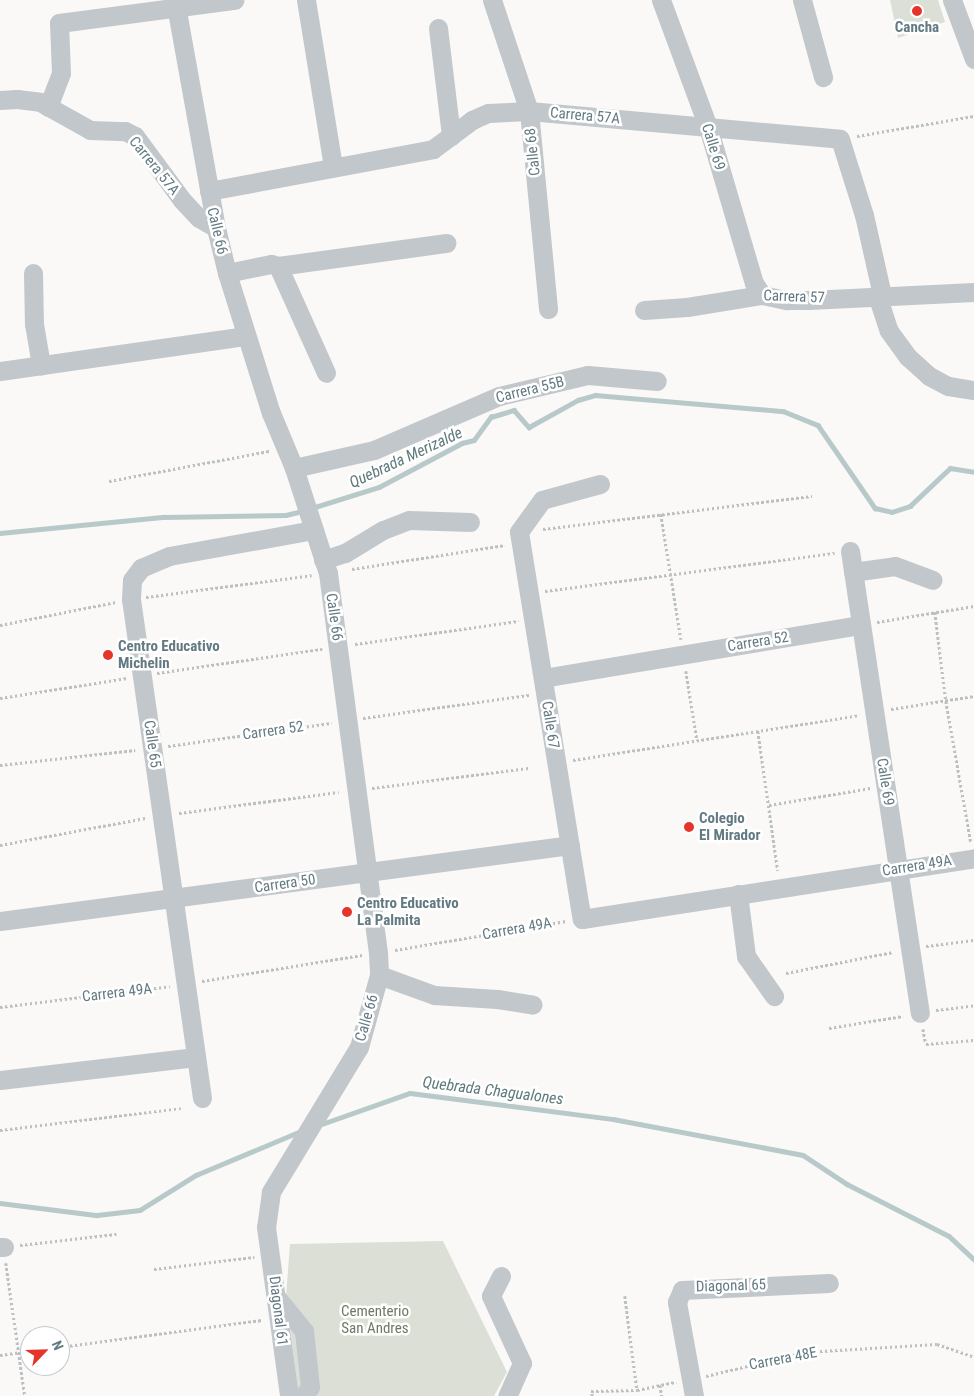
<!DOCTYPE html>
<html>
<head>
<meta charset="utf-8">
<style>
	body { margin:0 }
	#map { position:relative; width:974px; height:1396px; overflow:hidden; background:#faf9f7; font-family:"Roboto Condensed",sans-serif }
	div>[style] { position:absolute }
	.green>* { inset:0; background:#dbdfd6 }
	.stream>* { height:4.5px; margin:-2.25px; padding:0 2.25px; transform-origin:2.25px; border-radius:2.25px; background:#b8c9ca }
	.path>* { height:2.5px; margin-top:-1.25px; transform-origin:0; background:repeating-linear-gradient(90deg,#bbc0c2 0 2.5px,transparent 0 5px) }
	.minor>* { height:19px; margin:-9.5px; padding:0 9.5px; transform-origin:9.5px; border-radius:9.5px; background:#c1c7ca }
	.dots>* { width:14px; height:14px; translate:-50% -50%; box-sizing:border-box; border:2px solid #fff; border-radius:50% }
	span { translate:-50% -50%; white-space:nowrap; text-align:center; line-height:1.15; -webkit-text-stroke:5px #fff; paint-order:stroke }
	.poi-label { font-size:15px; color:#647a83; font-weight:700 }
	.left { translate:0 -50%; text-align:left }
	.street-label { font-size:15px; color:#647a83 }
	.park-label { font-size:15px; color:#6c7a63 }
	.water-label { font-size:16px; color:#5f7a7c; font-style:italic }
	.north { position:absolute; left:20px; top:1326px; width:50px; height:50px; box-sizing:border-box; background:#fff; border:1px solid #c1cacd; border-radius:50%; rotate:66deg; font-size:14px; font-weight:700; line-height:20px; text-align:center; color:#647a83 }
	.north::after { content:''; display:block; margin:auto; width:18px; height:22px; background:#e6342b; clip-path:polygon(50% 0,100% 100%,50% 72%,0 100%) }
</style>
</head>
<body>
<div id="map">
	<div class="green">
		<div style="clip-path:polygon(890px 0,938px 0,945px 22px,898px 38px)"></div>
		<div style="clip-path:polygon(443px 1241px,507px 1372px,494px 1396px,299px 1396px,286px 1297px,290px 1244px)"></div>
	</div>
	<div class="stream">
		<div style="left:312px;top:508px;width:70px;rotate:-17.4deg"></div>
		<div style="left:379px;top:487px;width:94px;rotate:-27.9deg"></div>
		<div style="left:462px;top:443px;width:12px;rotate:-14deg"></div>
		<div style="left:474px;top:440px;width:29px;rotate:-54deg"></div>
		<div style="left:491px;top:417px;width:24px;rotate:-17deg"></div>
		<div style="left:514px;top:410px;width:23px;rotate:49deg"></div>
		<div style="left:529px;top:427px;width:56px;rotate:-28.9deg"></div>
		<div style="left:578px;top:400px;width:18px;rotate:-16deg"></div>
		<div style="left:595px;top:395px;width:189px;rotate:4.9deg"></div>
		<div style="left:783px;top:411px;width:38px;rotate:22deg"></div>
		<div style="left:818px;top:425px;width:101px;rotate:55.5deg"></div>
		<div style="left:875px;top:508px;width:17px;rotate:13deg"></div>
		<div style="left:892px;top:512px;width:19px;rotate:-18deg"></div>
		<div style="left:910px;top:506px;width:55px;rotate:-43.5deg"></div>
		<div style="left:950px;top:468px;width:24px;rotate:9deg"></div>
		<div style="left:0;top:533px;width:165px;rotate:-5.6deg"></div>
		<div style="left:164px;top:517px;width:122px;rotate:-0.9deg"></div>
		<div style="left:286px;top:515px;width:16px;rotate:-14deg"></div>
		<div style="left:319px;top:1125px;width:96px;rotate:-19.4deg"></div>
		<div style="left:410px;top:1093px;width:205px;rotate:7.3deg"></div>
		<div style="left:613px;top:1119px;width:193px;rotate:10.7deg"></div>
		<div style="left:803px;top:1155px;width:53px;rotate:33.4deg"></div>
		<div style="left:847px;top:1184px;width:114px;rotate:27deg"></div>
		<div style="left:949px;top:1236px;width:34px;rotate:43deg"></div>
		<div style="left:0;top:1203px;width:98px;rotate:7.1deg"></div>
		<div style="left:97px;top:1215px;width:43px;rotate:-6.6deg"></div>
		<div style="left:140px;top:1210px;width:66px;rotate:-32deg"></div>
		<div style="left:196px;top:1175px;width:112px;rotate:-22.7deg"></div>
	</div>
	<div class="path">
		<div style="left:857px;top:136px;width:119px;rotate:-9.7deg"></div>
		<div style="left:109px;top:481px;width:164px;rotate:-10.6deg"></div>
		<div style="left:661px;top:514px;width:127px;rotate:80.9deg"></div>
		<div style="left:543px;top:529px;width:271px;rotate:-7deg"></div>
		<div style="left:352px;top:569px;width:155px;rotate:-8.9deg"></div>
		<div style="left:545px;top:591px;width:292px;rotate:-7.5deg"></div>
		<div style="left:146px;top:597px;width:167px;rotate:-7.5deg"></div>
		<div style="left:935px;top:612px;width:90px;rotate:83deg"></div>
		<div style="left:946px;top:701px;width:144px;rotate:80deg"></div>
		<div style="left:877px;top:622px;width:98px;rotate:-9.4deg"></div>
		<div style="left:0;top:625px;width:118px;rotate:-11.2deg"></div>
		<div style="left:355px;top:644px;width:165px;rotate:-8deg"></div>
		<div style="left:686px;top:671px;width:70px;rotate:80.9deg"></div>
		<div style="left:157px;top:673px;width:167px;rotate:-8.3deg"></div>
		<div style="left:0;top:698px;width:129px;rotate:-8.9deg"></div>
		<div style="left:891px;top:709px;width:84px;rotate:-8.9deg"></div>
		<div style="left:363px;top:718px;width:168px;rotate:-7.9deg"></div>
		<div style="left:758px;top:731px;width:141px;rotate:81.9deg"></div>
		<div style="left:168px;top:746px;width:165px;rotate:-8deg"></div>
		<div style="left:573px;top:760px;width:290px;rotate:-8.9deg"></div>
		<div style="left:0;top:765px;width:136px;rotate:-6.3deg"></div>
		<div style="left:372px;top:788px;width:158px;rotate:-7.3deg"></div>
		<div style="left:769px;top:805px;width:103px;rotate:-9.5deg"></div>
		<div style="left:179px;top:813px;width:161px;rotate:-7.5deg"></div>
		<div style="left:0;top:845px;width:148px;rotate:-10.5deg"></div>
		<div style="left:926px;top:946px;width:48px;rotate:-7.1deg"></div>
		<div style="left:395px;top:950px;width:174px;rotate:-9.6deg"></div>
		<div style="left:786px;top:973px;width:109px;rotate:-11.1deg"></div>
		<div style="left:202px;top:981px;width:162px;rotate:-9.2deg"></div>
		<div style="left:0;top:1007px;width:171px;rotate:-7deg"></div>
		<div style="left:936px;top:1010px;width:38px;rotate:-7deg"></div>
		<div style="left:829px;top:1028px;width:75px;rotate:-9.2deg"></div>
		<div style="left:923px;top:1029px;width:15px;rotate:79deg"></div>
		<div style="left:926px;top:1044px;width:48px;rotate:-4.8deg"></div>
		<div style="left:0;top:1130px;width:182px;rotate:-6.9deg"></div>
		<div style="left:20px;top:1245px;width:97px;rotate:-6.5deg"></div>
		<div style="left:6px;top:1263px;width:134px;rotate:81.9deg"></div>
		<div style="left:154px;top:1269px;width:101px;rotate:-6.8deg"></div>
		<div style="left:625px;top:1296px;width:95px;rotate:82.7deg"></div>
		<div style="left:60px;top:1347px;width:204px;rotate:-7.6deg"></div>
		<div style="left:0;top:1355px;width:30px;rotate:-8deg"></div>
		<div style="left:706px;top:1376px;width:102px;rotate:-13.6deg"></div>
		<div style="left:805px;top:1352px;width:132px;rotate:-3.5deg"></div>
		<div style="left:937px;top:1344px;width:39px;rotate:19deg"></div>
		<div style="left:660px;top:1385px;width:11px;rotate:80deg"></div>
		<div style="left:592px;top:1396px;width:5px;rotate:-101deg"></div>
		<div style="left:591px;top:1391px;width:46px;rotate:-1.2deg"></div>
		<div style="left:637px;top:1390px;width:40px;rotate:-12deg"></div>
	</div>
	<div class="minor">
		<div style="left:175px;top:0;width:232px;rotate:79.8deg"></div>
		<div style="left:216px;top:228px;width:46px;rotate:76.3deg"></div>
		<div style="left:227px;top:273px;width:147px;rotate:72.6deg"></div>
		<div style="left:271px;top:413px;width:60px;rotate:67.3deg"></div>
		<div style="left:294px;top:468px;width:110px;rotate:72.1deg"></div>
		<div style="left:328px;top:573px;width:383px;rotate:82.5deg"></div>
		<div style="left:378px;top:953px;width:22px;rotate:87deg"></div>
		<div style="left:379px;top:975px;width:75px;rotate:105.5deg"></div>
		<div style="left:359px;top:1047px;width:170px;rotate:121.3deg"></div>
		<div style="left:271px;top:1192px;width:35px;rotate:98deg"></div>
		<div style="left:266px;top:1227px;width:171px;rotate:82.2deg"></div>
		<div style="left:306px;top:0;width:169px;rotate:80.8deg"></div>
		<div style="left:492px;top:0;width:117px;rotate:71.6deg"></div>
		<div style="left:529px;top:111px;width:199px;rotate:84.5deg"></div>
		<div style="left:661px;top:0;width:135px;rotate:69.7deg"></div>
		<div style="left:708px;top:127px;width:163px;rotate:73.6deg"></div>
		<div style="left:754px;top:283px;width:14px;rotate:56deg"></div>
		<div style="left:802px;top:0;width:80px;rotate:74.7deg"></div>
		<div style="left:952px;top:0;width:63px;rotate:69.6deg"></div>
		<div style="left:438px;top:28px;width:109px;rotate:83.1deg"></div>
		<div style="left:0;top:100px;width:17px;rotate:-3deg"></div>
		<div style="left:17px;top:99px;width:23px;rotate:7deg"></div>
		<div style="left:40px;top:102px;width:57px;rotate:29.2deg"></div>
		<div style="left:90px;top:130px;width:35px;rotate:2deg"></div>
		<div style="left:125px;top:131px;width:11px;rotate:27deg"></div>
		<div style="left:135px;top:136px;width:79px;rotate:53.7deg"></div>
		<div style="left:182px;top:200px;width:25px;rotate:47deg"></div>
		<div style="left:199px;top:218px;width:20px;rotate:30deg"></div>
		<div style="left:48px;top:107px;width:36px;rotate:-69deg"></div>
		<div style="left:61px;top:73px;width:50px;rotate:-92.3deg"></div>
		<div style="left:59px;top:23px;width:177px;rotate:-7.5deg"></div>
		<div style="left:209px;top:191px;width:228px;rotate:-10.6deg"></div>
		<div style="left:433px;top:149px;width:49px;rotate:-36.6deg"></div>
		<div style="left:472px;top:120px;width:17px;rotate:-24deg"></div>
		<div style="left:488px;top:113px;width:41px;rotate:-2.8deg"></div>
		<div style="left:529px;top:111px;width:312px;rotate:5.1deg"></div>
		<div style="left:840px;top:139px;width:80px;rotate:72.5deg"></div>
		<div style="left:864px;top:215px;width:82px;rotate:77.3deg"></div>
		<div style="left:882px;top:295px;width:9px;rotate:103deg"></div>
		<div style="left:880px;top:304px;width:28px;rotate:72deg"></div>
		<div style="left:889px;top:331px;width:32px;rotate:54deg"></div>
		<div style="left:908px;top:357px;width:28px;rotate:42deg"></div>
		<div style="left:929px;top:376px;width:21px;rotate:28deg"></div>
		<div style="left:948px;top:386px;width:26px;rotate:9deg"></div>
		<div style="left:278px;top:266px;width:170px;rotate:-7.8deg"></div>
		<div style="left:33px;top:273px;width:51px;rotate:88.9deg"></div>
		<div style="left:34px;top:324px;width:42px;rotate:80.3deg"></div>
		<div style="left:227px;top:273px;width:45px;rotate:-11.6deg"></div>
		<div style="left:271px;top:264px;width:7px;rotate:16deg"></div>
		<div style="left:278px;top:266px;width:117px;rotate:65.8deg"></div>
		<div style="left:644px;top:310px;width:43px;rotate:-4deg"></div>
		<div style="left:687px;top:307px;width:76px;rotate:-9.1deg"></div>
		<div style="left:762px;top:295px;width:25px;rotate:12deg"></div>
		<div style="left:786px;top:300px;width:23px"></div>
		<div style="left:809px;top:300px;width:165px;rotate:-2.8deg"></div>
		<div style="left:0;top:371px;width:247px;rotate:-8.1deg"></div>
		<div style="left:294px;top:468px;width:82px;rotate:-12.7deg"></div>
		<div style="left:374px;top:450px;width:136px;rotate:-23.4deg"></div>
		<div style="left:499px;top:396px;width:91px;rotate:-13.3deg"></div>
		<div style="left:588px;top:375px;width:69px;rotate:5deg"></div>
		<div style="left:600px;top:484px;width:60px;rotate:164.6deg"></div>
		<div style="left:542px;top:500px;width:39px;rotate:126deg"></div>
		<div style="left:519px;top:532px;width:392px;rotate:80.8deg"></div>
		<div style="left:582px;top:919px;width:397px;rotate:-8.8deg"></div>
		<div style="left:850px;top:551px;width:467px;rotate:81.4deg"></div>
		<div style="left:323px;top:560px;width:23px;rotate:-18deg"></div>
		<div style="left:345px;top:553px;width:44px;rotate:-31.2deg"></div>
		<div style="left:383px;top:530px;width:28px;rotate:-21deg"></div>
		<div style="left:409px;top:520px;width:61px;rotate:1.9deg"></div>
		<div style="left:853px;top:572px;width:42px;rotate:-8.1deg"></div>
		<div style="left:895px;top:566px;width:40px;rotate:20.2deg"></div>
		<div style="left:543px;top:678px;width:322px;rotate:-9.5deg"></div>
		<div style="left:738px;top:894px;width:63px;rotate:82.6deg"></div>
		<div style="left:746px;top:956px;width:49px;rotate:55deg"></div>
		<div style="left:0;top:921px;width:575px;rotate:-7.59deg"></div>
		<div style="left:379px;top:975px;width:59px;rotate:20deg"></div>
		<div style="left:434px;top:995px;width:63px;rotate:3.6deg"></div>
		<div style="left:497px;top:999px;width:36px;rotate:9deg"></div>
		<div style="left:0;top:1080px;width:197px;rotate:-6.7deg"></div>
		<div style="left:202px;top:1098px;width:504px;rotate:-98.1deg"></div>
		<div style="left:131px;top:599px;width:19px;rotate:-87deg"></div>
		<div style="left:132px;top:580px;width:15px;rotate:-53deg"></div>
		<div style="left:141px;top:568px;width:30px;rotate:-23deg"></div>
		<div style="left:169px;top:556px;width:147px;rotate:-10.2deg"></div>
		<div style="left:0;top:1247px;width:4px"></div>
		<div style="left:501px;top:1276px;width:22px;rotate:117deg"></div>
		<div style="left:491px;top:1296px;width:74px;rotate:65.2deg"></div>
		<div style="left:522px;top:1363px;width:36px;rotate:114deg"></div>
		<div style="left:277px;top:1298px;width:43px;rotate:50.7deg"></div>
		<div style="left:304px;top:1331px;width:56px;rotate:83.9deg"></div>
		<div style="left:310px;top:1387px;width:11px;rotate:124deg"></div>
		<div style="left:694px;top:1396px;width:96px;rotate:-100.3deg"></div>
		<div style="left:677px;top:1302px;width:13px;rotate:-67deg"></div>
		<div style="left:682px;top:1290px;width:147px;rotate:-2.7deg"></div>
	</div>
	<div class="dots">
		<div style="left:917px;top:11px;background:#e6342b"></div>
		<div style="left:108px;top:655px;background:#e6342b"></div>
		<div style="left:689px;top:827px;background:#e6342b"></div>
		<div style="left:347px;top:912px;background:#e6342b"></div>
	</div>
	<div class="poi-label">
		<span style="left:917px;top:28px">Cancha</span>
		<span class="left" style="left:118px;top:655px">Centro Educativo<br>Michelin</span>
		<span class="left" style="left:699px;top:827px">Colegio<br>El Mirador</span>
		<span class="left" style="left:357px;top:912px">Centro Educativo<br>La Palmita</span>
	</div>
	<div class="street-label">
		<span style="left:585px;top:116px;rotate:5deg">Carrera 57A</span>
		<span style="left:713px;top:147px;rotate:73deg">Calle 69</span>
		<span style="left:533px;top:152px;rotate:-96deg">Calle 68</span>
		<span style="left:154px;top:166px;rotate:51deg">Carrera 57A</span>
		<span style="left:217px;top:231px;rotate:77deg">Calle 66</span>
		<span style="left:794px;top:297px;rotate:2deg">Carrera 57</span>
		<span style="left:530px;top:390px;rotate:-14deg">Carrera 55B</span>
		<span style="left:334px;top:617px;rotate:82deg">Calle 66</span>
		<span style="left:758px;top:642px;rotate:-9deg">Carrera 52</span>
		<span style="left:550px;top:725px;rotate:81deg">Calle 67</span>
		<span style="left:273px;top:731px;rotate:-8deg">Carrera 52</span>
		<span style="left:152px;top:744px;rotate:82deg">Calle 65</span>
		<span style="left:885px;top:782px;rotate:81deg">Calle 69</span>
		<span style="left:917px;top:866px;rotate:-9deg">Carrera 49A</span>
		<span style="left:285px;top:884px;rotate:-8deg">Carrera 50</span>
		<span style="left:517px;top:929px;rotate:-10deg">Carrera 49A</span>
		<span style="left:117px;top:993px;rotate:-7deg">Carrera 49A</span>
		<span style="left:367px;top:1018px;rotate:-74deg">Calle 66</span>
		<span style="left:731px;top:1286px;rotate:-2deg">Diagonal 65</span>
		<span style="left:278px;top:1311px;rotate:83deg">Diagonal 61</span>
		<span style="left:783px;top:1359px;rotate:-11deg">Carrera 48E</span>
	</div>
	<div class="park-label">
		<span style="left:375px;top:1320px">Cementerio<br>San Andres</span>
	</div>
	<div class="water-label">
		<span style="left:406px;top:458px;rotate:-25deg">Quebrada Merizalde</span>
		<span style="left:493px;top:1091px;rotate:7deg">Quebrada Chagualones</span>
	</div>
	<div class="north">N</div>
</div>
</body>
</html>
